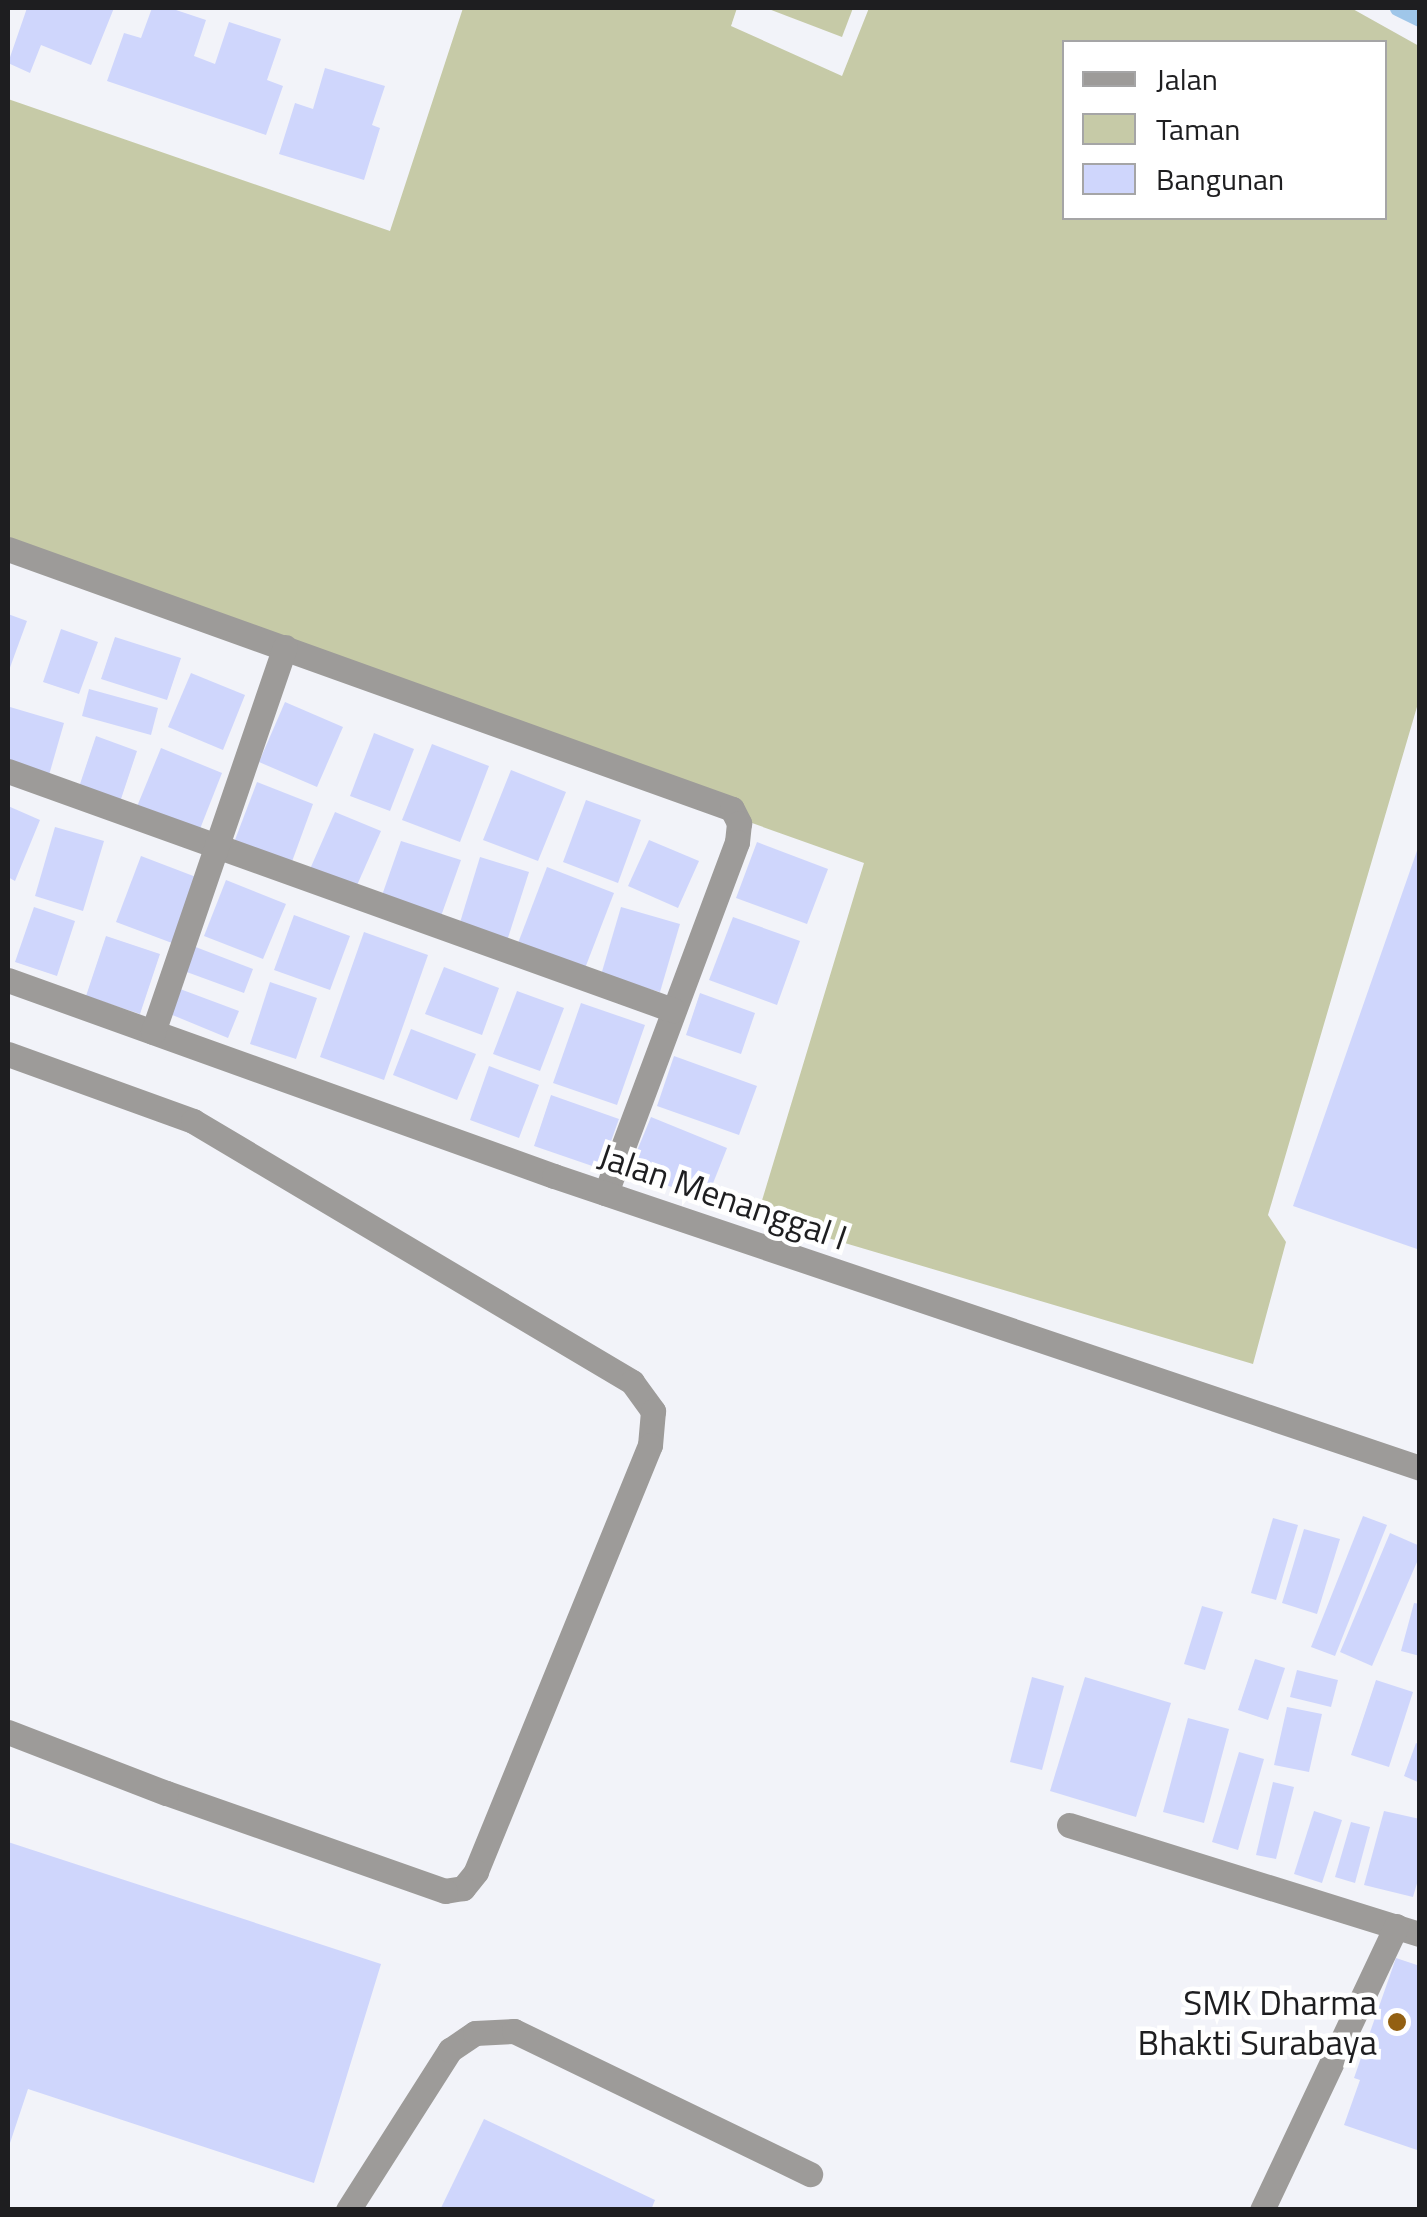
<!DOCTYPE html>
<html>
<head>
<meta charset="utf-8">
<style>
	body { margin:0 }
	#map { position:relative; width:1427px; height:2217px; overflow:hidden; background:#f2f3f9; font-family:"Titillium Web",sans-serif }
	div>[style] { position:absolute }
	.green>* { inset:0; background:#c6caa7 }
	.stream>* { height:15px; margin:-7.5px; padding:0 7.5px; transform-origin:7.5px; border-radius:7.5px; background:#9fc6e9 }
	.building>* { inset:0; background:#cfd6fc }
	.service>* { height:25px; margin:-12.5px; padding:0 12.5px; transform-origin:12.5px; border-radius:12.5px; background:#9d9b99 }
	.minor>* { height:25px; margin:-12.5px; padding:0 12.5px; transform-origin:12.5px; border-radius:12.5px; background:#9d9b99 }
	.dots>* { width:28px; height:28px; translate:-50% -50%; box-sizing:border-box; border:5px solid #fff; border-radius:50% }
	span { translate:-50% -50%; white-space:nowrap; text-align:center; line-height:1.15; -webkit-text-stroke:9px #fff; paint-order:stroke }
	.street-label { font-size:35px; color:#1e1e20 }
	.poi-label { font-size:35px; color:#1e1e20 }
	.right { translate:-100% -50%; text-align:right }
	.frame { position:absolute; inset:0; border:10px solid #1e1e20; pointer-events:none }
	.legend { position:absolute; left:1062px; top:40px; width:325px; height:180px; box-sizing:border-box; background:#fff; border:2px solid #a5a5a6; margin:0; padding:12px 18px; list-style:none; font-size:30px; color:#1e1e20 }
	.legend li { display:flex; align-items:center; gap:20px; height:50px }
	.legend b { width:50px; border:2px solid #a5a5a6 }
</style>
</head>
<body>
<div id="map">
	<div class="green">
		<div style="clip-path:polygon(evenodd,463px 8px,737px 8px,731px 26px,842px 76px,869px 8px,1351px 8px,1419px 46px,1419px 700px,1268px 1215px,1286px 1242px,1253px 1364px,757px 1217px,864px 863px,8px 558px,8px 99px,390px 231px,463px 8px,1064px 42px,1384px 42px,1384px 218px,1064px 218px,1064px 42px)"></div>
		<div style="clip-path:polygon(766px 8px,853px 8px,842px 37px)"></div>
	</div>
	<div class="stream">
		<div style="left:1397px;top:8px;width:25px;rotate:26deg"></div>
	</div>
	<div class="building">
		<div style="clip-path:polygon(27px 8px,114px 8px,91px 65px,41px 45px,30px 73px,8px 63px)"></div>
		<div style="clip-path:polygon(152px 8px,170px 8px,206px 20px,194px 56px,215px 64px,229px 22px,281px 39px,267px 80px,283px 86px,266px 135px,107px 81px,124px 33px,141px 38px)"></div>
		<div style="clip-path:polygon(325px 68px,385px 86px,372px 125px,380px 128px,364px 180px,279px 154px,295px 103px,313px 109px)"></div>
		<div style="clip-path:polygon(8px 614px,27px 621px,8px 673px)"></div>
		<div style="clip-path:polygon(61px 629px,98px 642px,79px 694px,43px 682px)"></div>
		<div style="clip-path:polygon(115px 637px,181px 658px,167px 700px,101px 679px)"></div>
		<div style="clip-path:polygon(191px 673px,245px 695px,223px 750px,168px 727px)"></div>
		<div style="clip-path:polygon(89px 689px,158px 708px,151px 735px,82px 716px)"></div>
		<div style="clip-path:polygon(285px 702px,343px 727px,317px 787px,259px 762px)"></div>
		<div style="clip-path:polygon(10px 707px,64px 723px,47px 782px,8px 769px)"></div>
		<div style="clip-path:polygon(374px 733px,414px 749px,390px 811px,350px 796px)"></div>
		<div style="clip-path:polygon(96px 736px,137px 751px,120px 802px,79px 787px)"></div>
		<div style="clip-path:polygon(432px 744px,489px 766px,460px 842px,402px 820px)"></div>
		<div style="clip-path:polygon(161px 748px,222px 773px,198px 834px,136px 809px)"></div>
		<div style="clip-path:polygon(511px 770px,566px 792px,538px 861px,483px 840px)"></div>
		<div style="clip-path:polygon(257px 782px,313px 804px,290px 867px,233px 845px)"></div>
		<div style="clip-path:polygon(586px 800px,641px 820px,618px 883px,563px 862px)"></div>
		<div style="clip-path:polygon(8px 806px,40px 820px,15px 881px,8px 877px)"></div>
		<div style="clip-path:polygon(335px 812px,381px 831px,354px 892px,307px 876px)"></div>
		<div style="clip-path:polygon(55px 827px,104px 841px,83px 911px,35px 896px)"></div>
		<div style="clip-path:polygon(649px 840px,699px 861px,678px 908px,628px 886px)"></div>
		<div style="clip-path:polygon(401px 841px,461px 860px,440px 919px,380px 901px)"></div>
		<div style="clip-path:polygon(757px 842px,828px 869px,807px 924px,736px 898px)"></div>
		<div style="clip-path:polygon(1419px 845px,1420px 845px,1420px 1250px,1293px 1206px)"></div>
		<div style="clip-path:polygon(141px 856px,196px 877px,172px 943px,116px 922px)"></div>
		<div style="clip-path:polygon(480px 857px,529px 872px,505px 947px,458px 929px)"></div>
		<div style="clip-path:polygon(547px 867px,614px 893px,582px 976px,515px 951px)"></div>
		<div style="clip-path:polygon(226px 880px,286px 904px,263px 959px,204px 936px)"></div>
		<div style="clip-path:polygon(34px 907px,75px 921px,57px 976px,15px 962px)"></div>
		<div style="clip-path:polygon(621px 907px,680px 924px,660px 992px,601px 975px)"></div>
		<div style="clip-path:polygon(294px 915px,350px 936px,330px 990px,274px 970px)"></div>
		<div style="clip-path:polygon(733px 917px,800px 941px,777px 1005px,709px 980px)"></div>
		<div style="clip-path:polygon(364px 932px,428px 955px,384px 1080px,320px 1057px)"></div>
		<div style="clip-path:polygon(106px 936px,160px 954px,140px 1014px,86px 996px)"></div>
		<div style="clip-path:polygon(193px 946px,253px 969px,244px 993px,184px 971px)"></div>
		<div style="clip-path:polygon(444px 967px,499px 988px,482px 1035px,425px 1014px)"></div>
		<div style="clip-path:polygon(270px 982px,317px 998px,296px 1059px,250px 1044px)"></div>
		<div style="clip-path:polygon(180px 989px,239px 1011px,228px 1038px,170px 1014px)"></div>
		<div style="clip-path:polygon(517px 991px,564px 1008px,540px 1071px,493px 1054px)"></div>
		<div style="clip-path:polygon(700px 993px,755px 1013px,741px 1054px,686px 1035px)"></div>
		<div style="clip-path:polygon(581px 1003px,645px 1025px,617px 1105px,553px 1083px)"></div>
		<div style="clip-path:polygon(411px 1029px,476px 1054px,457px 1100px,393px 1075px)"></div>
		<div style="clip-path:polygon(674px 1056px,757px 1086px,739px 1135px,657px 1106px)"></div>
		<div style="clip-path:polygon(489px 1066px,539px 1085px,519px 1138px,470px 1120px)"></div>
		<div style="clip-path:polygon(551px 1095px,619px 1119px,601px 1169px,534px 1146px)"></div>
		<div style="clip-path:polygon(651px 1117px,727px 1148px,706px 1201px,629px 1170px)"></div>
		<div style="clip-path:polygon(1363px 1516px,1387px 1525px,1335px 1656px,1311px 1647px)"></div>
		<div style="clip-path:polygon(1273px 1518px,1298px 1525px,1276px 1600px,1251px 1593px)"></div>
		<div style="clip-path:polygon(1304px 1529px,1340px 1539px,1317px 1614px,1282px 1603px)"></div>
		<div style="clip-path:polygon(1390px 1533px,1420px 1546px,1420px 1555px,1372px 1666px,1340px 1652px)"></div>
		<div style="clip-path:polygon(1414px 1603px,1420px 1604px,1420px 1656px,1401px 1651px)"></div>
		<div style="clip-path:polygon(1202px 1606px,1223px 1612px,1205px 1670px,1184px 1664px)"></div>
		<div style="clip-path:polygon(1255px 1659px,1285px 1668px,1268px 1720px,1238px 1710px)"></div>
		<div style="clip-path:polygon(1297px 1670px,1338px 1680px,1331px 1707px,1290px 1697px)"></div>
		<div style="clip-path:polygon(1032px 1677px,1064px 1686px,1042px 1770px,1010px 1762px)"></div>
		<div style="clip-path:polygon(1085px 1677px,1171px 1703px,1136px 1817px,1050px 1791px)"></div>
		<div style="clip-path:polygon(1376px 1680px,1413px 1692px,1389px 1767px,1351px 1755px)"></div>
		<div style="clip-path:polygon(1287px 1707px,1322px 1714px,1309px 1772px,1274px 1765px)"></div>
		<div style="clip-path:polygon(1188px 1718px,1229px 1729px,1204px 1823px,1163px 1812px)"></div>
		<div style="clip-path:polygon(1416px 1743px,1420px 1745px,1420px 1783px,1404px 1776px)"></div>
		<div style="clip-path:polygon(1239px 1752px,1264px 1759px,1238px 1850px,1212px 1842px)"></div>
		<div style="clip-path:polygon(1273px 1782px,1294px 1787px,1276px 1859px,1256px 1855px)"></div>
		<div style="clip-path:polygon(1314px 1811px,1342px 1820px,1322px 1883px,1294px 1874px)"></div>
		<div style="clip-path:polygon(1384px 1811px,1420px 1819px,1420px 1873px,1413px 1897px,1364px 1885px)"></div>
		<div style="clip-path:polygon(1351px 1822px,1370px 1827px,1355px 1883px,1335px 1877px)"></div>
		<div style="clip-path:polygon(8px 1842px,381px 1964px,314px 2183px,28px 2089px,8px 2149px)"></div>
		<div style="clip-path:polygon(1396px 1958px,1420px 1966px,1420px 2151px,1344px 2125px,1360px 2080px,1354px 2078px)"></div>
		<div style="clip-path:polygon(484px 2119px,655px 2200px,651px 2210px,440px 2210px)"></div>
	</div>
	<div class="service">
		<div style="left:8px;top:1054px;width:197px;rotate:19.9deg"></div>
		<div style="left:193px;top:1121px;width:511px;rotate:30.73deg"></div>
		<div style="left:632px;top:1382px;width:36px;rotate:54deg"></div>
		<div style="left:653px;top:1411px;width:34px;rotate:95deg"></div>
		<div style="left:650px;top:1445px;width:461px;rotate:112.2deg"></div>
		<div style="left:476px;top:1872px;width:21px;rotate:129deg"></div>
		<div style="left:463px;top:1888px;width:18px;rotate:171deg"></div>
		<div style="left:445px;top:1891px;width:296px;rotate:-160.6deg"></div>
		<div style="left:166px;top:1793px;width:169px;rotate:-158.9deg"></div>
		<div style="left:348px;top:2210px;width:190px;rotate:-57.5deg"></div>
		<div style="left:450px;top:2050px;width:30px;rotate:-34deg"></div>
		<div style="left:475px;top:2033px;width:39px;rotate:-3deg"></div>
		<div style="left:514px;top:2031px;width:329px;rotate:25.8deg"></div>
	</div>
	<div class="minor">
		<div style="left:8px;top:549px;width:769px;rotate:19.75deg"></div>
		<div style="left:732px;top:809px;width:16px;rotate:63deg"></div>
		<div style="left:739px;top:823px;width:19px;rotate:96deg"></div>
		<div style="left:737px;top:842px;width:375px;rotate:110.5deg"></div>
		<div style="left:8px;top:771px;width:707px;rotate:19.77deg"></div>
		<div style="left:8px;top:980px;width:580px;rotate:19.75deg"></div>
		<div style="left:554px;top:1176px;width:914px;rotate:18.63deg"></div>
		<div style="left:153px;top:1032px;width:407px;rotate:-71.1deg"></div>
		<div style="left:1069px;top:1825px;width:368px;rotate:17.3deg"></div>
		<div style="left:1262px;top:2210px;width:314px;rotate:-64.7deg"></div>
	</div>
	<div class="dots">
		<div style="left:1397px;top:2022px;background:#936012"></div>
	</div>
	<div class="street-label">
		<span style="left:723px;top:1196px;rotate:19deg">Jalan Menanggal I</span>
	</div>
	<div class="poi-label">
		<span class="right" style="left:1377px;top:2022px">SMK Dharma<br>Bhakti Surabaya</span>
	</div>
	<div class="frame"></div>
	<ul class="legend">
	<li><b style="height:12px;background:#9d9b99"></b>Jalan</li>
	<li><b style="height:28px;background:#c6caa7"></b>Taman</li>
	<li><b style="height:28px;background:#cfd6fc"></b>Bangunan</li>
	</ul>
</div>
</body>
</html>
